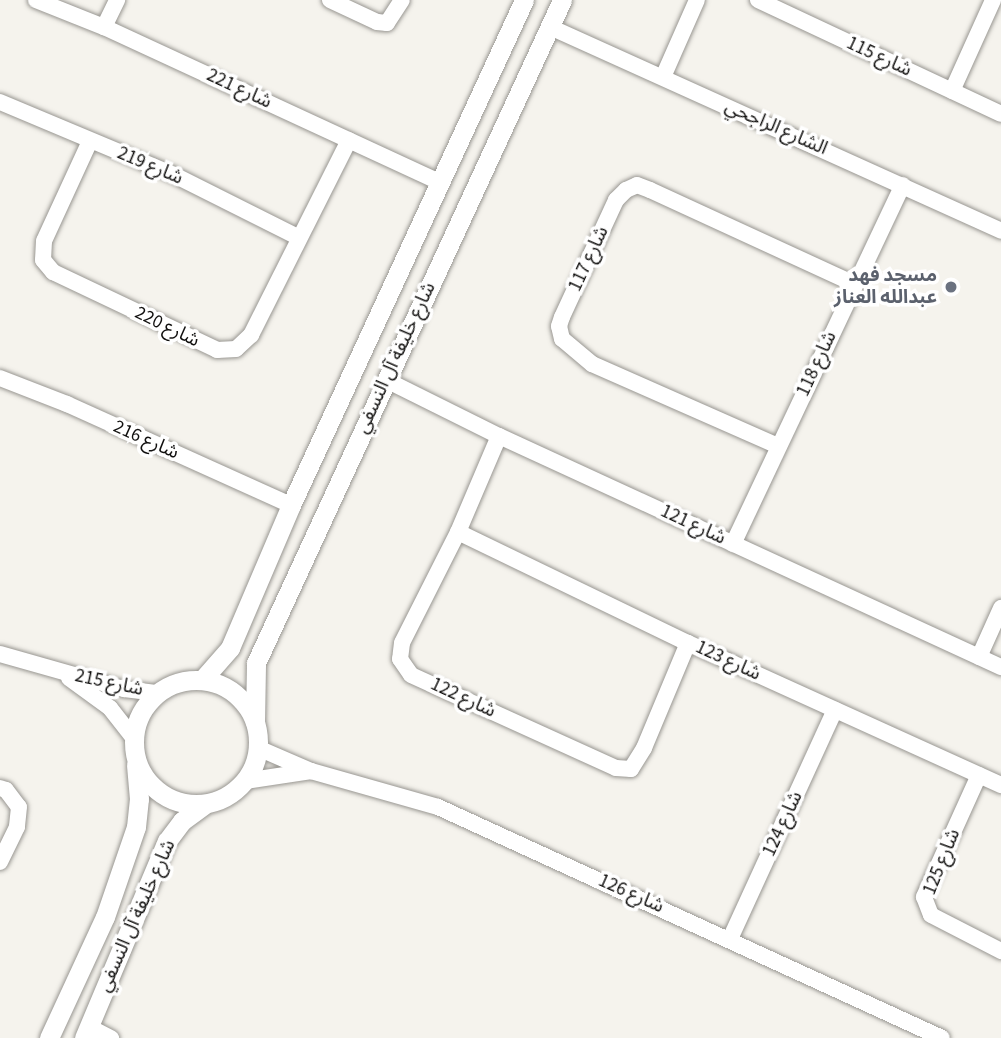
<!DOCTYPE html>
<html>
<head>
<meta charset="utf-8">
<style>
	body { margin:0 }
	#map { position:relative; width:1001px; height:1038px; overflow:hidden; background:#f5f3ed; font-family:"Source Sans 3","Noto Sans Arabic",sans-serif }
	div>[style] { position:absolute }
	.roads { filter:drop-shadow(0 0 2px #989691) drop-shadow(0 0 2px #989691) }
	.minor>* { height:16px; margin:-8px; padding:0 8px; transform-origin:8px; border-radius:8px; background:#fff }
	.tertiary>* { height:19px; margin:-9.5px; padding:0 9.5px; transform-origin:9.5px; border-radius:9.5px; background:#fff }
	.tertiary>.ring { margin:-9.5px; padding:0; box-sizing:content-box; background:none; border:19px solid #fff; border-radius:50% }
	.dots>* { width:19px; height:19px; translate:-50% -50%; box-sizing:border-box; border:4px solid #fff; border-radius:50% }
	span { translate:-50% -50%; white-space:nowrap; text-align:center; line-height:1.15; -webkit-text-stroke:7px #fff; paint-order:stroke }
	.street-label { font-size:19px; color:#11100f }
	.worship-label { font-size:19px; color:#5b616d; font-weight:700 }
	.right { translate:-100% -50%; text-align:right }
</style>
</head>
<body>
<div id="map">
	<div class="roads">
		<div class="minor">
			<div style="left:36px;top:0;width:73px;rotate:21.7deg"></div>
			<div style="left:104px;top:27px;width:370px;rotate:24.8deg"></div>
			<div style="left:330px;top:0;width:52px;rotate:25.1deg"></div>
			<div style="left:377px;top:22px;width:10px;rotate:6deg"></div>
			<div style="left:387px;top:23px;width:27px;rotate:-57deg"></div>
			<div style="left:758px;top:0;width:268px;rotate:25.1deg"></div>
			<div style="left:104px;top:27px;width:30px;rotate:-64deg"></div>
			<div style="left:550px;top:27px;width:495px;rotate:24.3deg"></div>
			<div style="left:663px;top:77px;width:84px;rotate:-66.2deg"></div>
			<div style="left:952px;top:91px;width:100px;rotate:-65.7deg"></div>
			<div style="left:0;top:102px;width:189px;rotate:22.8deg"></div>
			<div style="left:174px;top:175px;width:139px;rotate:26.6deg"></div>
			<div style="left:90px;top:141px;width:110px;rotate:114.7deg"></div>
			<div style="left:44px;top:241px;width:19px;rotate:93deg"></div>
			<div style="left:43px;top:260px;width:16px;rotate:50deg"></div>
			<div style="left:53px;top:272px;width:182px;rotate:25.4deg"></div>
			<div style="left:217px;top:350px;width:19px;rotate:-3deg"></div>
			<div style="left:236px;top:349px;width:21px;rotate:-43deg"></div>
			<div style="left:251px;top:335px;width:218px;rotate:-63.3deg"></div>
			<div style="left:0;top:378px;width:72px;rotate:21.2deg"></div>
			<div style="left:67px;top:404px;width:246px;rotate:24.3deg"></div>
			<div style="left:386px;top:380px;width:126px;rotate:26.4deg"></div>
			<div style="left:499px;top:436px;width:553px;rotate:24.71deg"></div>
			<div style="left:499px;top:436px;width:104px;rotate:113.1deg"></div>
			<div style="left:458px;top:532px;width:124px;rotate:116.8deg"></div>
			<div style="left:402px;top:643px;width:16px;rotate:97deg"></div>
			<div style="left:400px;top:659px;width:19px;rotate:55deg"></div>
			<div style="left:411px;top:675px;width:225px;rotate:24.4deg"></div>
			<div style="left:616px;top:768px;width:15px;rotate:4deg"></div>
			<div style="left:631px;top:769px;width:25px;rotate:-58deg"></div>
			<div style="left:644px;top:748px;width:114px;rotate:-67.3deg"></div>
			<div style="left:778px;top:446px;width:203px;rotate:-156.2deg"></div>
			<div style="left:592px;top:364px;width:39px;rotate:-140deg"></div>
			<div style="left:562px;top:339px;width:13px;rotate:-103deg"></div>
			<div style="left:559px;top:326px;width:9px;rotate:-72deg"></div>
			<div style="left:562px;top:317px;width:129px;rotate:-65.2deg"></div>
			<div style="left:616px;top:200px;width:14px;rotate:-45deg"></div>
			<div style="left:626px;top:190px;width:12px;rotate:-24deg"></div>
			<div style="left:637px;top:185px;width:14px;rotate:21deg"></div>
			<div style="left:650px;top:190px;width:225px;rotate:24.7deg"></div>
			<div style="left:458px;top:532px;width:255px;rotate:25.8deg"></div>
			<div style="left:688px;top:643px;width:344px;rotate:24.4deg"></div>
			<div style="left:733px;top:544px;width:397px;rotate:-64.7deg"></div>
			<div style="left:0;top:654px;width:129px;rotate:15.8deg"></div>
			<div style="left:124px;top:689px;width:34px;rotate:7deg"></div>
			<div style="left:979px;top:657px;width:54px;rotate:-65.8deg"></div>
			<div style="left:69px;top:678px;width:51px;rotate:36.2deg"></div>
			<div style="left:110px;top:708px;width:37px;rotate:52deg"></div>
			<div style="left:258px;top:748px;width:58px;rotate:23.5deg"></div>
			<div style="left:311px;top:771px;width:132px;rotate:15.8deg"></div>
			<div style="left:438px;top:807px;width:554px;rotate:24.62deg"></div>
			<div style="left:979px;top:775px;width:134px;rotate:114.3deg"></div>
			<div style="left:924px;top:897px;width:19px;rotate:69deg"></div>
			<div style="left:931px;top:915px;width:79px;rotate:27.2deg"></div>
			<div style="left:245px;top:781px;width:67px;rotate:-8.6deg"></div>
			<div style="left:0;top:788px;width:6px;rotate:18deg"></div>
			<div style="left:6px;top:790px;width:21px;rotate:53deg"></div>
			<div style="left:19px;top:807px;width:20px;rotate:96deg"></div>
			<div style="left:17px;top:827px;width:39px;rotate:116deg"></div>
			<div style="left:730px;top:939px;width:252px;rotate:-65.4deg"></div>
			<div style="left:89px;top:1027px;width:25px;rotate:27deg"></div>
		</div>
		<div class="tertiary">
			<div style="left:202px;top:680px;width:43px;rotate:-48.8deg"></div>
			<div style="left:230px;top:648px;width:155px;rotate:-66.9deg"></div>
			<div style="left:291px;top:505px;width:556px;rotate:-65.23deg"></div>
			<div class="ring" style="left:134px;top:680px;width:105px;height:105px"></div>
			<div style="left:255px;top:722px;width:59px;rotate:-89deg"></div>
			<div style="left:256px;top:663px;width:730px;rotate:-65.22deg"></div>
			<div style="left:49px;top:1038px;width:133px;rotate:-65.2deg"></div>
			<div style="left:105px;top:917px;width:95px;rotate:-71deg"></div>
			<div style="left:136px;top:827px;width:28px;rotate:-84deg"></div>
			<div style="left:139px;top:799px;width:34px;rotate:-95deg"></div>
			<div style="left:84px;top:1038px;width:214px;rotate:-67.2deg"></div>
			<div style="left:167px;top:841px;width:25px;rotate:-53deg"></div>
			<div style="left:182px;top:821px;width:27px;rotate:-36deg"></div>
		</div>
	</div>
	<div class="dots">
		<div style="left:951px;top:287px;background:#6b7280"></div>
	</div>
	<div class="street-label">
		<span style="left:879px;top:57px;rotate:25deg">شارع 115</span>
		<span style="left:239px;top:89px;rotate:25deg">شارع 221</span>
		<span style="left:776px;top:128px;rotate:24deg">الشارع الراجحي</span>
		<span style="left:150px;top:166px;rotate:23deg">شارع 219</span>
		<span style="left:589px;top:259px;rotate:-65deg">شارع 117</span>
		<span style="left:167px;top:327px;rotate:26deg">شارع 220</span>
		<span style="left:396px;top:358px;rotate:-65deg">شارع خليفة آل النسفي</span>
		<span style="left:817px;top:364px;rotate:-65deg">شارع 118</span>
		<span style="left:146px;top:440px;rotate:24deg">شارع 216</span>
		<span style="left:693px;top:525px;rotate:25deg">شارع 121</span>
		<span style="left:728px;top:661px;rotate:25deg">شارع 123</span>
		<span style="left:109px;top:683px;rotate:12deg">شارع 215</span>
		<span style="left:463px;top:698px;rotate:25deg">شارع 122</span>
		<span style="left:783px;top:824px;rotate:-65deg">شارع 124</span>
		<span style="left:942px;top:862px;rotate:-68deg">شارع 125</span>
		<span style="left:631px;top:894px;rotate:24deg">شارع 126</span>
		<span style="left:137px;top:916px;rotate:-66deg">شارع خليفة آل النسفي</span>
	</div>
	<div class="worship-label">
		<span class="right" style="left:937px;top:287px">مسجد فهد<br>عبدالله العناز</span>
	</div>
</div>
</body>
</html>
